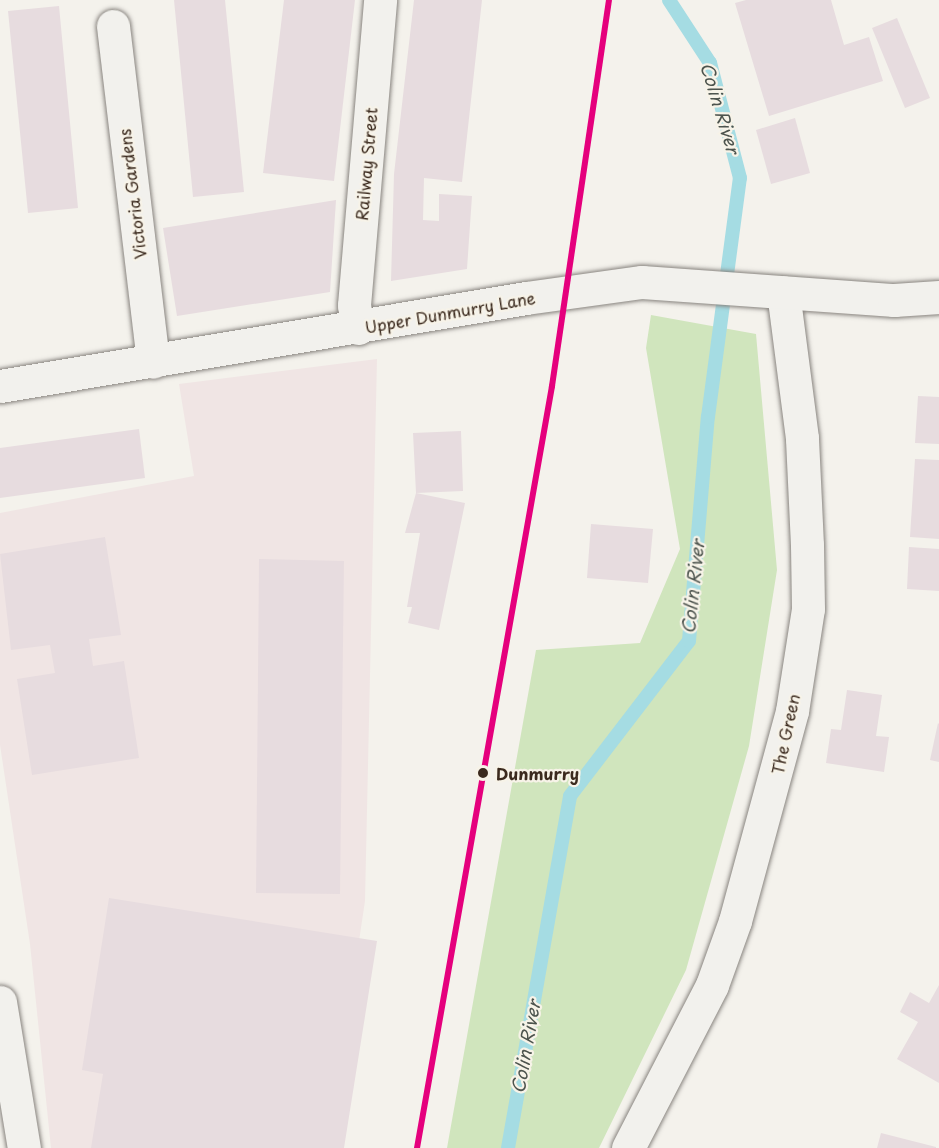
<!DOCTYPE html>
<html>
<head>
<meta charset="utf-8">
<style>
	body { margin:0 }
	#map { position:relative; width:939px; height:1148px; overflow:hidden; background:#f4f2ec; font-family:"Playpen Sans",sans-serif }
	div>[style] { position:absolute }
	.built>* { inset:0; background:#f0e5e4 }
	.green>* { inset:0; background:#d0e5bd }
	.stream>* { height:14px; margin:-7px; padding:0 7px; transform-origin:7px; border-radius:7px; background:#a5dce3 }
	.building>* { inset:0; background:#e7dcdf }
	.roads { filter:drop-shadow(0 0 2px #898580) drop-shadow(0 0 2px #898580) }
	.minor>* { height:33px; margin:-16.5px; padding:0 16.5px; transform-origin:16.5px; border-radius:16.5px; background:#f2f1ed }
	.tertiary>* { height:33px; margin:-16.5px; padding:0 16.5px; transform-origin:16.5px; border-radius:16.5px; background:#f2f1ed }
	.rail-1>* { height:6px; margin:-3px; padding:0 3px; transform-origin:3px; border-radius:3px; background:#e5007d }
	.dots>* { width:16px; height:16px; translate:-50% -50%; box-sizing:border-box; border:3px solid #f7f3e8; border-radius:50% }
	span { translate:-50% -50%; white-space:nowrap; text-align:center; line-height:1.15; -webkit-text-stroke:4.5px #f7f3e8; paint-order:stroke }
	.street-label { font-size:16px; color:#3b2a1e }
	.stop-label { font-size:16px; color:#3b2a1e; font-weight:700 }
	.left { translate:0 -50%; text-align:left }
	.water-label { font-size:18px; color:#4d544e; font-style:italic }
</style>
</head>
<body>
<div id="map">
	<div class="built">
		<div style="clip-path:polygon(377px 359px,365px 901px,328px 1148px,51px 1148px,30px 944px,0 745px,0 513px,194px 476px,179px 384px)"></div>
	</div>
	<div class="green">
		<div style="clip-path:polygon(651px 315px,756px 334px,777px 570px,749px 746px,686px 970px,599px 1148px,447px 1148px,536px 650px,640px 643px,680px 549px,646px 348px)"></div>
	</div>
	<div class="stream">
		<div style="left:508px;top:1148px;width:357px;rotate:-80deg"></div>
		<div style="left:570px;top:796px;width:195px;rotate:-52.5deg"></div>
		<div style="left:689px;top:641px;width:225px;rotate:-85.2deg"></div>
		<div style="left:708px;top:417px;width:241px;rotate:-82.4deg"></div>
		<div style="left:740px;top:178px;width:119px;rotate:-104.6deg"></div>
		<div style="left:710px;top:63px;width:75px;rotate:-123.1deg"></div>
	</div>
	<div class="building">
		<div style="clip-path:polygon(174px 0,225px 0,244px 192px,193px 197px)"></div>
		<div style="clip-path:polygon(284px 0,355px 0,334px 181px,263px 173px)"></div>
		<div style="clip-path:polygon(414px 0,482px 0,462px 182px,424px 178px,423px 220px,439px 221px,439px 194px,472px 196px,467px 269px,391px 281px,394px 174px)"></div>
		<div style="clip-path:polygon(746px 0,831px 0,844px 45px,869px 37px,883px 81px,769px 116px,735px 3px)"></div>
		<div style="clip-path:polygon(59px 6px,78px 208px,28px 213px,8px 11px)"></div>
		<div style="clip-path:polygon(897px 18px,930px 98px,905px 108px,872px 28px)"></div>
		<div style="clip-path:polygon(795px 118px,810px 173px,771px 184px,756px 130px)"></div>
		<div style="clip-path:polygon(336px 200px,330px 292px,177px 316px,163px 228px)"></div>
		<div style="clip-path:polygon(918px 396px,939px 397px,939px 444px,915px 443px)"></div>
		<div style="clip-path:polygon(139px 429px,145px 478px,0 498px,0 448px)"></div>
		<div style="clip-path:polygon(461px 431px,463px 491px,416px 493px,465px 503px,439px 630px,408px 623px,412px 607px,407px 607px,420px 533px,405px 533px,416px 493px,413px 433px)"></div>
		<div style="clip-path:polygon(915px 459px,939px 460px,939px 539px,910px 537px)"></div>
		<div style="clip-path:polygon(591px 524px,653px 529px,648px 583px,587px 578px)"></div>
		<div style="clip-path:polygon(105px 537px,121px 635px,89px 639px,93px 666px,124px 661px,139px 758px,32px 775px,17px 679px,55px 673px,50px 645px,11px 650px,0 554px)"></div>
		<div style="clip-path:polygon(909px 547px,939px 549px,939px 591px,907px 589px)"></div>
		<div style="clip-path:polygon(259px 559px,344px 561px,340px 894px,256px 893px)"></div>
		<div style="clip-path:polygon(847px 690px,882px 695px,876px 736px,889px 737px,884px 772px,826px 763px,831px 729px,841px 730px)"></div>
		<div style="clip-path:polygon(938px 723px,939px 724px,939px 762px,930px 760px)"></div>
		<div style="clip-path:polygon(109px 898px,377px 941px,344px 1148px,91px 1148px,103px 1074px,82px 1070px)"></div>
		<div style="clip-path:polygon(939px 985px,939px 1083px,897px 1059px,918px 1022px,900px 1012px,910px 992px,929px 1003px)"></div>
		<div style="clip-path:polygon(881px 1133px,936px 1147px,936px 1148px,877px 1148px)"></div>
	</div>
	<div class="roads">
		<div class="minor">
			<div style="left:113px;top:26px;width:338px;rotate:83.2deg"></div>
			<div style="left:358px;top:328px;width:23px;rotate:-100deg"></div>
			<div style="left:354px;top:305px;width:306px;rotate:-85.1deg"></div>
			<div style="left:0;top:1002px;width:148px;rotate:80.7deg"></div>
			<div style="left:628px;top:1148px;width:183px;rotate:-62.7deg"></div>
			<div style="left:712px;top:985px;width:68px;rotate:-70.2deg"></div>
			<div style="left:735px;top:921px;width:218px;rotate:-74.8deg"></div>
			<div style="left:792px;top:711px;width:103px;rotate:-81.1deg"></div>
			<div style="left:808px;top:609px;width:64px;rotate:-90.9deg"></div>
			<div style="left:807px;top:545px;width:107px;rotate:-92.7deg"></div>
			<div style="left:802px;top:438px;width:147px;rotate:-97.4deg"></div>
		</div>
		<div class="tertiary">
			<div style="left:0;top:386px;width:533px;rotate:-9.5deg"></div>
			<div style="left:526px;top:298px;width:117px;rotate:-7.9deg"></div>
			<div style="left:642px;top:282px;width:253px;rotate:4.1deg"></div>
			<div style="left:894px;top:300px;width:45px;rotate:-3.8deg"></div>
		</div>
	</div>
	<div class="rail-1">
		<div style="left:417px;top:1148px;width:774px;rotate:-79.95deg"></div>
		<div style="left:552px;top:386px;width:390px;rotate:-81.6deg"></div>
	</div>
	<div class="dots">
		<div style="left:483px;top:773px;background:#3b2a1e"></div>
	</div>
	<div class="street-label">
		<span style="left:366px;top:164px;rotate:-85deg">Railway Street</span>
		<span style="left:132px;top:194px;rotate:-97deg">Victoria Gardens</span>
		<span style="left:450px;top:312px;rotate:-10deg">Upper Dunmurry Lane</span>
		<span style="left:785px;top:734px;rotate:-78deg">The Green</span>
	</div>
	<div class="stop-label">
		<span class="left" style="left:496px;top:773px">Dunmurry</span>
	</div>
	<div class="water-label">
		<span style="left:720px;top:108px;rotate:73deg">Colin River</span>
		<span style="left:693px;top:587px;rotate:-84deg">Colin River</span>
		<span style="left:526px;top:1047px;rotate:-80deg">Colin River</span>
	</div>
</div>
</body>
</html>
